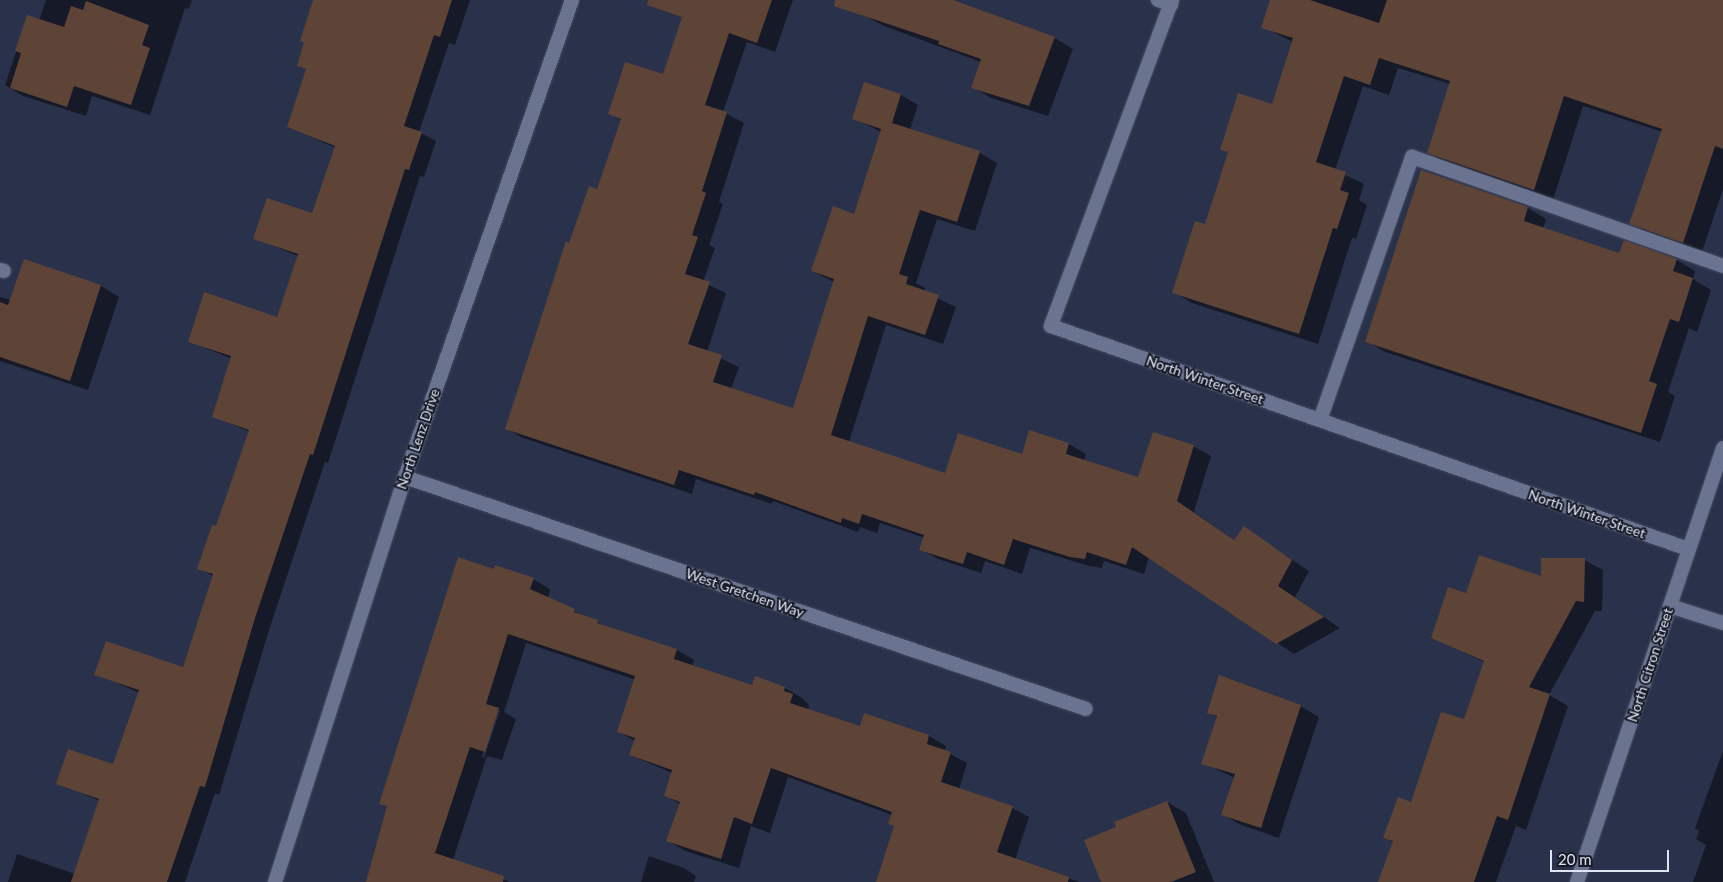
<!DOCTYPE html>
<html>
<head>
<meta charset="utf-8">
<style>
	body { margin:0 }
	#map { position:relative; width:1723px; height:882px; overflow:hidden; background:#2a324b; font-family:Lato,sans-serif }
	div>[style] { position:absolute }
	.shadow>* { inset:0; background:#0007 }
	.building>* { inset:0; background:#5e4337 }
	.roads { filter:drop-shadow(0 0 1px #484e63) drop-shadow(0 0 1px #484e63) }
	.service>* { height:14px; margin:-7px; padding:0 7px; transform-origin:7px; border-radius:7px; background:#6a7491 }
	.minor>* { height:14px; margin:-7px; padding:0 7px; transform-origin:7px; border-radius:7px; background:#6a7491 }
	.tertiary>* { height:14px; margin:-7px; padding:0 7px; transform-origin:7px; border-radius:7px; background:#6a7491 }
	span { translate:-50% -50%; white-space:nowrap; text-align:center; line-height:1.15; -webkit-text-stroke:4px #171a26; paint-order:stroke }
	.street-label { font-size:14px; color:#dfe4f5 }
	.scale { position:absolute; left:1550px; top:850px; width:119px; height:22px; box-sizing:border-box; border:2px solid #dfe4f5; border-top:0; padding-left:6px; font-size:15px; line-height:18px; white-space:nowrap; color:#dfe4f5; -webkit-text-stroke:4px #171a26; paint-order:stroke }
</style>
</head>
<body>
<div id="map">
	<div class="shadow">
		<div style="clip-path:polygon(46px 0,192px 0,189px 9px,185px 8px,150px 115px,92px 96px,86px 116px,23px 96px,5px 85px,28px 16px,39px 20px)"></div>
		<div style="clip-path:polygon(315px 0,470px 0,455px 45px,449px 43px,419px 132px,436px 141px,424px 177px,420px 176px,328px 463px,325px 462px,270px 627px,219px 795px,215px 793px,185px 882px,8px 882px,17px 854px,75px 874px,100px 801px,58px 783px,114px 766px,140px 693px,96px 674px,183px 668px,213px 576px,199px 568px,217px 527px,250px 432px,213px 416px,232px 359px,189px 341px,277px 318px,298px 256px,255px 238px,313px 215px,336px 148px,289px 127px,307px 70px,299px 65px)"></div>
		<div style="clip-path:polygon(685px 0,793px 0,775px 52px,747px 42px,723px 112px,744px 123px,719px 202px,723px 204px,709px 245px,715px 248px,703px 282px,726px 293px,707px 352px,739px 367px,731px 389px,794px 409px,834px 282px,812px 271px,855px 215px,881px 132px,854px 118px,901px 95px,918px 105px,910px 130px,980px 153px,997px 163px,975px 231px,937px 219px,916px 283px,925px 288px,924px 292px,956px 307px,943px 344px,886px 325px,849px 442px,946px 474px,1022px 456px,1030px 431px,1069px 444px,1086px 454px,1084px 461px,1139px 479px,1193px 446px,1211px 456px,1194px 512px,1235px 541px,1244px 528px,1309px 571px,1295px 597px,1340px 628px,1294px 654px,1149px 557px,1144px 574px,1104px 561px,1102px 568px,1089px 566px,1030px 548px,1022px 574px,985px 561px,981px 573px,938px 559px,921px 549px,925px 538px,880px 523px,877px 533px,860px 527px,858px 532px,773px 501px,772px 504px,696px 479px,692px 494px,523px 438px,506px 428px,570px 244px,598px 191px,622px 121px,609px 113px,664px 76px,684px 18px)"></div>
		<div style="clip-path:polygon(871px 0,939px 0,1055px 38px,1073px 49px,1048px 116px,991px 98px,973px 87px,981px 62px,884px 26px,865px 16px)"></div>
		<div style="clip-path:polygon(1272px 0,1723px 0,1723px 189px,1702px 252px,1650px 234px,1631px 223px,1663px 132px,1583px 106px,1553px 200px,1447px 163px,1428px 152px,1450px 84px,1398px 68px,1389px 95px,1363px 86px,1335px 170px,1364px 184px,1359px 200px,1367px 205px,1356px 239px,1352px 238px,1318px 344px,1192px 303px,1174px 292px,1206px 226px,1229px 153px,1222px 149px,1273px 106px,1293px 42px,1263px 27px)"></div>
		<div style="clip-path:polygon(1422px 171px,1528px 208px,1546px 219px,1543px 229px,1620px 255px,1624px 242px,1677px 260px,1695px 271px,1693px 279px,1711px 290px,1697px 332px,1689px 328px,1668px 392px,1675px 396px,1660px 442px,1385px 352px,1367px 341px)"></div>
		<div style="clip-path:polygon(25px 260px,101px 286px,119px 297px,88px 390px,0 361px,0 297px,11px 300px)"></div>
		<div style="clip-path:polygon(1584px 560px,1603px 570px,1602px 611px,1595px 611px,1549px 695px,1568px 706px,1526px 830px,1516px 826px,1496px 882px,1379px 882px,1394px 843px,1385px 837px,1412px 804px,1465px 721px,1484px 662px,1432px 637px,1467px 595px,1542px 578px)"></div>
		<div style="clip-path:polygon(evenodd,494px 571px,533px 579px,550px 589px,548px 598px,609px 628px,677px 650px,694px 660px,692px 667px,752px 687px,785px 688px,802px 698px,809px 705px,808px 710px,861px 727px,865px 715px,929px 736px,946px 746px,945px 751px,967px 763px,959px 790px,1012px 808px,1029px 817px,1015px 860px,1056px 882px,880px 882px,895px 826px,892px 815px,788px 777px,770px 833px,751px 826px,739px 868px,685px 851px,668px 841px,680px 804px,665px 795px,672px 773px,630px 755px,635px 741px,619px 732px,636px 680px,526px 643px,504px 712px,516px 719px,502px 760px,487px 756px,453px 860px,510px 882px,367px 882px,388px 807px,381px 803px,494px 571px,497px 710px,500px 710px,484px 758px,482px 757px,497px 710px)"></div>
		<div style="clip-path:polygon(1300px 706px,1319px 717px,1279px 838px,1241px 825px,1222px 814px,1235px 778px,1203px 763px,1218px 718px,1208px 712px)"></div>
		<div style="clip-path:polygon(1723px 751px,1723px 882px,1693px 882px,1706px 845px,1696px 839px,1699px 831px,1695px 828px)"></div>
		<div style="clip-path:polygon(1167px 802px,1186px 813px,1214px 882px,1102px 882px,1118px 828px)"></div>
		<div style="clip-path:polygon(649px 856px,684px 868px,696px 876px,694px 882px,641px 882px)"></div>
		<div style="clip-path:polygon(1059px 875px,1080px 882px,1062px 882px)"></div>
	</div>
	<div class="building">
		<div style="clip-path:polygon(313px 0,452px 0,440px 37px,434px 35px,404px 126px,422px 132px,409px 170px,405px 169px,313px 455px,310px 454px,255px 618px,205px 787px,200px 786px,167px 882px,71px 882px,99px 799px,56px 784px,68px 749px,113px 764px,139px 690px,94px 675px,106px 641px,183px 667px,213px 574px,197px 569px,212px 525px,216px 526px,249px 430px,212px 417px,231px 356px,188px 342px,204px 292px,277px 317px,298px 254px,253px 239px,267px 198px,312px 213px,335px 146px,287px 127px,306px 69px,297px 66px,304px 42px,300px 41px)"></div>
		<div style="clip-path:polygon(648px 0,772px 0,757px 43px,729px 33px,705px 105px,727px 112px,702px 191px,706px 193px,692px 235px,698px 237px,685px 274px,710px 282px,688px 344px,722px 355px,713px 382px,793px 408px,834px 279px,811px 271px,833px 206px,854px 214px,881px 129px,852px 119px,864px 82px,901px 94px,892px 123px,980px 151px,957px 222px,920px 210px,899px 274px,908px 277px,906px 284px,939px 295px,925px 335px,868px 316px,831px 435px,945px 473px,958px 433px,1022px 454px,1029px 430px,1069px 443px,1066px 454px,1138px 477px,1153px 432px,1194px 445px,1177px 501px,1234px 540px,1244px 526px,1292px 560px,1278px 586px,1324px 617px,1276px 644px,1132px 547px,1126px 565px,1087px 552px,1085px 559px,1070px 557px,1013px 539px,1004px 565px,967px 552px,963px 564px,919px 550px,924px 535px,862px 514px,859px 524px,842px 518px,841px 523px,755px 492px,754px 495px,679px 470px,674px 485px,505px 429px,566px 241px,569px 243px,589px 186px,597px 189px,621px 119px,608px 114px,625px 62px,663px 74px,682px 17px,647px 5px)"></div>
		<div style="clip-path:polygon(835px 0,953px 0,1055px 37px,1029px 106px,971px 88px,981px 59px,938px 44px,939px 41px,834px 6px)"></div>
		<div style="clip-path:polygon(1270px 0,1310px 0,1379px 23px,1387px 0,1723px 0,1723px 149px,1715px 146px,1683px 243px,1629px 224px,1662px 129px,1564px 96px,1534px 190px,1427px 153px,1450px 81px,1379px 58px,1370px 85px,1344px 76px,1316px 162px,1346px 172px,1340px 190px,1349px 193px,1337px 229px,1333px 228px,1299px 334px,1172px 293px,1195px 221px,1205px 224px,1228px 152px,1220px 150px,1238px 93px,1272px 104px,1293px 38px,1261px 28px)"></div>
		<div style="clip-path:polygon(86px 1px,149px 25px,142px 45px,150px 48px,131px 105px,74px 86px,67px 107px,10px 88px,21px 53px,15px 51px,27px 15px,64px 27px,71px 6px,83px 10px)"></div>
		<div style="clip-path:polygon(1421px 170px,1528px 207px,1524px 221px,1619px 253px,1624px 240px,1677px 259px,1673px 271px,1693px 278px,1679px 322px,1670px 319px,1649px 381px,1657px 384px,1641px 433px,1365px 342px)"></div>
		<div style="clip-path:polygon(24px 259px,101px 285px,70px 381px,0 357px,0 302px,8px 305px)"></div>
		<div style="clip-path:polygon(1479px 555px,1541px 576px,1541px 558px,1585px 558px,1584px 602px,1576px 601px,1529px 687px,1550px 694px,1508px 820px,1497px 816px,1474px 882px,1378px 882px,1393px 841px,1383px 838px,1398px 797px,1411px 802px,1441px 712px,1464px 719px,1484px 661px,1431px 638px,1448px 587px,1466px 593px)"></div>
		<div style="clip-path:polygon(458px 557px,494px 569px,495px 565px,534px 578px,530px 589px,575px 609px,574px 612px,598px 620px,597px 623px,677px 649px,674px 659px,752px 685px,755px 676px,785px 687px,784px 691px,793px 694px,790px 703px,860px 726px,864px 713px,929px 735px,927px 744px,951px 752px,941px 782px,1013px 806px,997px 852px,1069px 877px,1068px 882px,876px 882px,894px 826px,888px 824px,892px 812px,771px 768px,752px 824px,734px 817px,721px 859px,666px 841px,680px 802px,664px 796px,672px 770px,629px 755px,635px 738px,617px 732px,635px 676px,508px 634px,486px 704px,499px 708px,485px 752px,470px 747px,435px 853px,504px 876px,503px 882px,366px 882px,387px 806px,379px 804px)"></div>
		<div style="clip-path:polygon(1219px 675px,1301px 705px,1261px 828px,1221px 815px,1235px 774px,1201px 764px,1217px 716px,1207px 713px)"></div>
		<div style="clip-path:polygon(1167px 801px,1196px 872px,1171px 882px,1101px 882px,1084px 840px,1116px 827px,1114px 822px)"></div>
	</div>
	<div class="roads">
		<div class="service">
			<div style="left:0;top:270px;width:4px;rotate:14deg"></div>
			<div style="left:1320px;top:420px;width:279px;rotate:-70.7deg"></div>
			<div style="left:1412px;top:157px;width:330px;rotate:19.3deg"></div>
		</div>
		<div class="minor">
			<div style="left:1158px;top:0;width:14px;rotate:17deg"></div>
			<div style="left:1172px;top:0;width:348px;rotate:110.4deg"></div>
			<div style="left:1051px;top:326px;width:675px;rotate:19.29deg"></div>
			<div style="left:405px;top:477px;width:719px;rotate:18.81deg"></div>
			<div style="left:1670px;top:606px;width:56px;rotate:17.8deg"></div>
			<div style="left:275px;top:882px;width:425px;rotate:-72.2deg"></div>
			<div style="left:405px;top:477px;width:505px;rotate:-70.7deg"></div>
		</div>
		<div class="tertiary">
			<div style="left:1577px;top:882px;width:458px;rotate:-71.4deg"></div>
		</div>
	</div>
	<div class="street-label">
		<span style="left:1205px;top:380px;rotate:19deg">North Winter Street</span>
		<span style="left:418px;top:439px;rotate:-71deg">North Lenz Drive</span>
		<span style="left:1587px;top:514px;rotate:19deg">North Winter Street</span>
		<span style="left:745px;top:593px;rotate:19deg">West Gretchen Way</span>
		<span style="left:1650px;top:665px;rotate:-72deg">North Citron Street</span>
	</div>
	<div class="scale">20 m</div>
</div>
</body>
</html>
